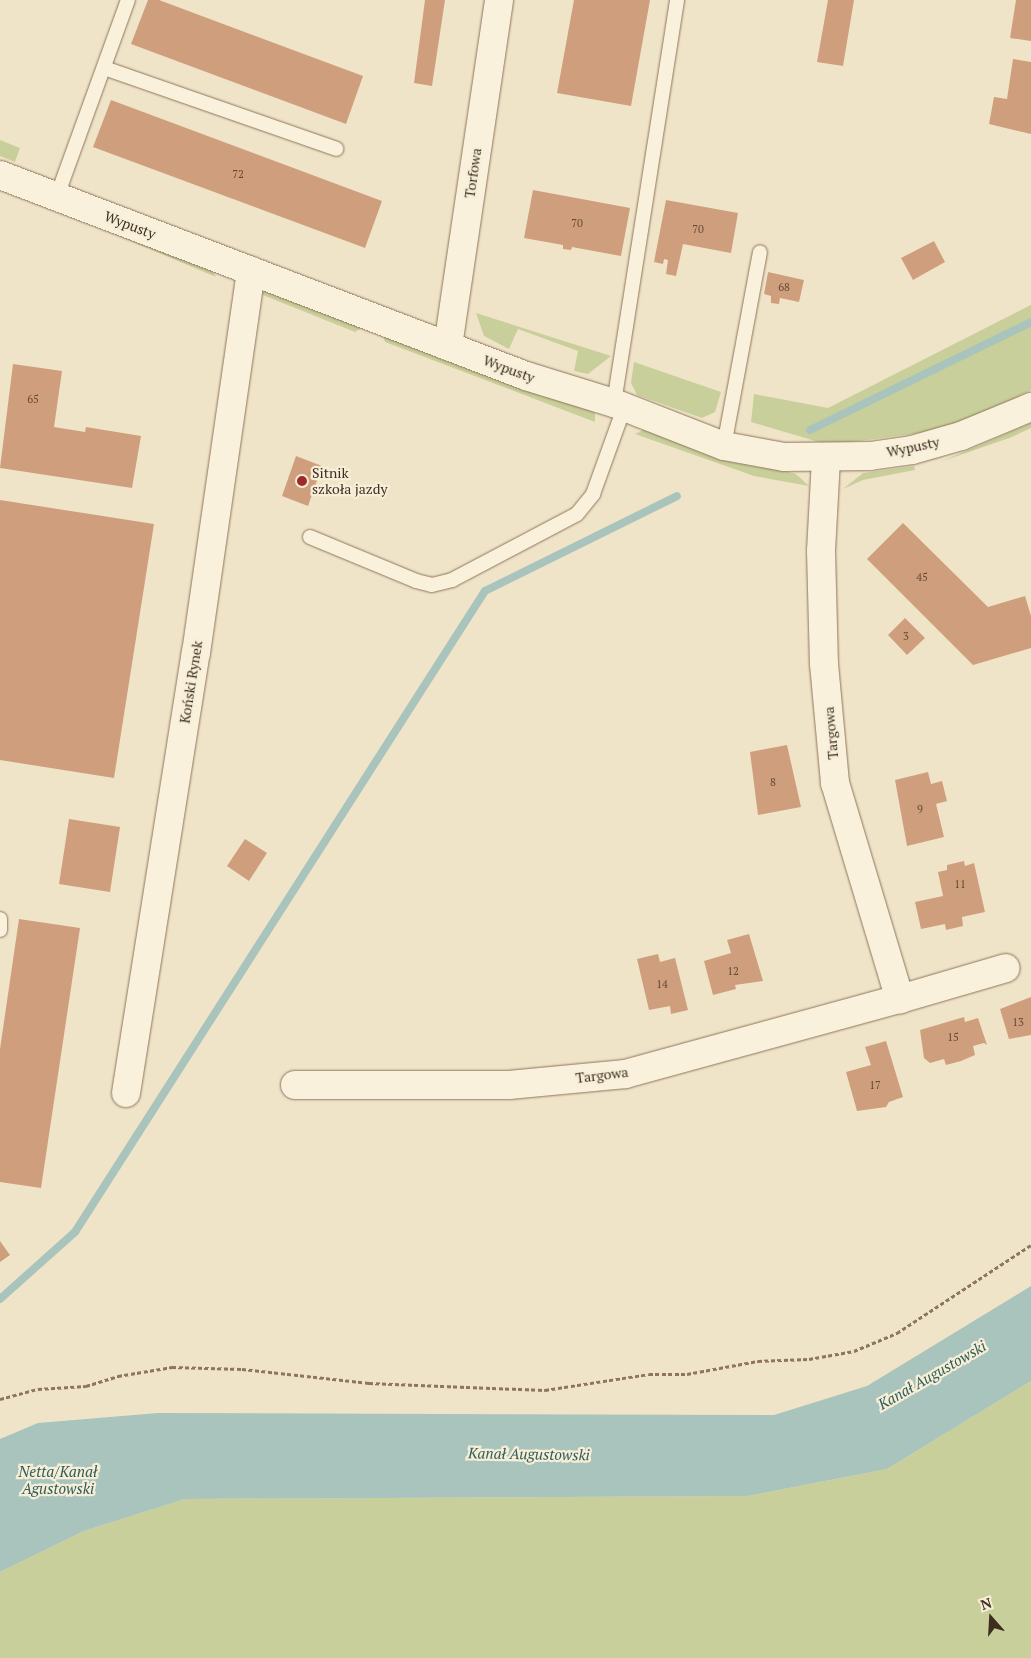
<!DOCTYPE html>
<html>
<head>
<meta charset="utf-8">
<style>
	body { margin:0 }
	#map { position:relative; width:1031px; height:1658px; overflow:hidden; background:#f0e4c8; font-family:"PT Serif",serif }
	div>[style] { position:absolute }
	.green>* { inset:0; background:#c9cf9b }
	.water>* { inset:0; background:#a9c4bc }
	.stream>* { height:8px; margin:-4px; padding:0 4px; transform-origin:4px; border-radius:4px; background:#a9c4bc }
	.building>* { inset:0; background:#cf9f7d }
	.path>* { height:3px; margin-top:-1.5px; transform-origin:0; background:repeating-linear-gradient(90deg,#8d765c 0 4px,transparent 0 6.5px) }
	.roads { filter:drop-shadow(0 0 1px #8d765c) drop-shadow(0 0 1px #8d765c) }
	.lane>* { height:14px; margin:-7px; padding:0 7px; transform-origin:7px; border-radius:7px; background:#faf1dc }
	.street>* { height:28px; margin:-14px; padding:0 14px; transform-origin:14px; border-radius:14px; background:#faf1dc }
	.dots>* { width:14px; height:14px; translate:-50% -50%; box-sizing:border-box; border:2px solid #f7eed8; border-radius:50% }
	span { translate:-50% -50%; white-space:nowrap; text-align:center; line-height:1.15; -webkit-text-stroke:4.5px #f7eed8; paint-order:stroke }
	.number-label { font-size:11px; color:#624a37 }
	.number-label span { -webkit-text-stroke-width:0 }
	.street-label { font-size:14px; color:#3d2e20 }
	.poi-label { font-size:14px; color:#3d2e20 }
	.left { translate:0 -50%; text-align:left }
	.water-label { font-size:15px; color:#2f5d5a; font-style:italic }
	.north { position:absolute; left:966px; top:1593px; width:50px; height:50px; -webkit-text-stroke:4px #f7eed8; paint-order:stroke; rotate:341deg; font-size:14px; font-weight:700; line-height:20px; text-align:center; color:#3d2e20 }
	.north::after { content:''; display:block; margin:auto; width:18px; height:22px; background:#3d2e20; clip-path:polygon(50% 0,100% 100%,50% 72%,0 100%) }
</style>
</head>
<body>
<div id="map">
	<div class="green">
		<div style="clip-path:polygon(0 140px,20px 148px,15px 162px,0 156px)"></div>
		<div style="clip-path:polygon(86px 222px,210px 266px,216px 277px)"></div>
		<div style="clip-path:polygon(258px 285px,367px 325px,355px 332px,245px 288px)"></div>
		<div style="clip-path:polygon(1031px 305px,1031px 390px,984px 414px,935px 431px,829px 445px,751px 422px,754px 394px,828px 408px)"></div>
		<div style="clip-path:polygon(476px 313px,611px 356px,588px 374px,574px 371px,578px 351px,518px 329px,509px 349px,484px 336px)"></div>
		<div style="clip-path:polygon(381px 330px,595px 411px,595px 422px,385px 342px)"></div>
		<div style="clip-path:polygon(634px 362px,721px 392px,715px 412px,702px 418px,637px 395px,631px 383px)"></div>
		<div style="clip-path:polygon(1031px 423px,1031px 428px,1012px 437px,940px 462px)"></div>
		<div style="clip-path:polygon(643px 430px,796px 474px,809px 486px,754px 476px,635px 434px)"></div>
		<div style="clip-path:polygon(914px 466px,915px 470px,863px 480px,843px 489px,863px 473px)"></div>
		<div style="clip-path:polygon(1031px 1381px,1031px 1658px,0 1658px,0 1572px,84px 1531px,185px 1499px,748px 1496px,887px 1469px)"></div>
	</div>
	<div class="water">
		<div style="clip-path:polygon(1031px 1286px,1031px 1381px,887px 1469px,748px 1496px,185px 1499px,84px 1531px,0 1572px,0 1439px,38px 1423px,158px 1413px,774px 1415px,867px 1386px)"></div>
	</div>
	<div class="stream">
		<div style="left:810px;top:430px;width:246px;rotate:-26deg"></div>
		<div style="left:0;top:1299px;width:101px;rotate:-41.8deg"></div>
		<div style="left:75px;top:1232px;width:761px;rotate:-57.4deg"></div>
		<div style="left:485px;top:591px;width:214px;rotate:-26.3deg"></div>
	</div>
	<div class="building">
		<div style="clip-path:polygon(148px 0,159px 0,363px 76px,346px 124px,131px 44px)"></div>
		<div style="clip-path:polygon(425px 0,445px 0,432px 86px,414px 83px)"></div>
		<div style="clip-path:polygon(574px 0,650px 0,631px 106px,557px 93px)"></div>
		<div style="clip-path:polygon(828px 0,854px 0,843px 66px,817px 62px)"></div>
		<div style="clip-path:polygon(1016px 0,1031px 0,1031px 41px,1010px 38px)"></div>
		<div style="clip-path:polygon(1013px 59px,1031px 62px,1031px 134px,989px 124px,994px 97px,1007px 99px)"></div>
		<div style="clip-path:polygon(111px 100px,382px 201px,365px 248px,93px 147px)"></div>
		<div style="clip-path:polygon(533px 190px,630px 208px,621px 256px,572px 247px,571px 250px,563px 249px,563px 245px,524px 238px)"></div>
		<div style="clip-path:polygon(666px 200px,738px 213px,731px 253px,683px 244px,676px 276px,666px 274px,668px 260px,664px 259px,663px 264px,654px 262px)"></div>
		<div style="clip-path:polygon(934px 241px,945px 262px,913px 280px,901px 258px)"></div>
		<div style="clip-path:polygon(768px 272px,804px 280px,799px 302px,780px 298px,779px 304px,771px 303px,771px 296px,764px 294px)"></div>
		<div style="clip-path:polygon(13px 364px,62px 371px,54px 427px,85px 432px,86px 427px,141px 436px,132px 488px,0 468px)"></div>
		<div style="clip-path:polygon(296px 456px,322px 466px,308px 506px,282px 496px)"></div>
		<div style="clip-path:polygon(0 500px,154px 524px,114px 778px,0 760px)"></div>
		<div style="clip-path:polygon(903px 523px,988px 607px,1025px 596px,1031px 616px,1031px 648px,973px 665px,867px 559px)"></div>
		<div style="clip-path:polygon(905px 618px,925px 638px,907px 655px,888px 635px)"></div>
		<div style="clip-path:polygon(787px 745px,801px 807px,758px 815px,750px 752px)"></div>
		<div style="clip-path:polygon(928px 772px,931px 784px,942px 781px,947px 801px,936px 804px,944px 837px,907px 846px,895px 780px)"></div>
		<div style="clip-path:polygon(69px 819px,120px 827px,110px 892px,59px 884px)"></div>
		<div style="clip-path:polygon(245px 839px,267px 853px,249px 881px,227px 866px)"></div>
		<div style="clip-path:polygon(964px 861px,965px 866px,974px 863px,985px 912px,962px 917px,963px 926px,946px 930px,945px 924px,921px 929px,915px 902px,943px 896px,938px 872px,947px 870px,947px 865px)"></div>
		<div style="clip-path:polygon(19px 919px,80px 928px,41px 1188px,0 1182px,0 1049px)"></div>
		<div style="clip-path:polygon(749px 934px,763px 981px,735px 985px,736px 989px,713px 995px,704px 961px,731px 953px,727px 940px)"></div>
		<div style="clip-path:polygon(658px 954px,660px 962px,675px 958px,688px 1010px,671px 1014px,670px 1006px,649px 1010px,637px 959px)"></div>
		<div style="clip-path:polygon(1031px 997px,1031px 1035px,1009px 1039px,1000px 1009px)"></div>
		<div style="clip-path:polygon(964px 1017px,965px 1022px,978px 1018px,987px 1045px,984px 1043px,973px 1046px,975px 1055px,961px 1061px,946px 1065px,944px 1059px,930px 1063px,924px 1058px,920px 1030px)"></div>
		<div style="clip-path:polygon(886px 1041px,903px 1097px,889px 1102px,886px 1107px,857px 1111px,846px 1072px,871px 1065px,865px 1047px)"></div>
		<div style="clip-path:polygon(0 1241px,10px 1255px,0 1262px)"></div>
	</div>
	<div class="path">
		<div style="left:0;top:1399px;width:39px;rotate:-15deg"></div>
		<div style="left:38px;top:1389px;width:48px;rotate:-3.6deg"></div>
		<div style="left:86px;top:1386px;width:34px;rotate:-17deg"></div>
		<div style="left:118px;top:1376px;width:55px;rotate:-9.5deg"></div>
		<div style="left:172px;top:1367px;width:70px;rotate:1.6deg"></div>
		<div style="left:242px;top:1369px;width:128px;rotate:6.3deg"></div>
		<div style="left:369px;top:1383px;width:176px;rotate:2.3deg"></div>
		<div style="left:545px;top:1390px;width:105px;rotate:-8.7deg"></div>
		<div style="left:649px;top:1374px;width:38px"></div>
		<div style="left:687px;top:1374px;width:72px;rotate:-10.4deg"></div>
		<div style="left:758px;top:1361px;width:51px;rotate:-2.2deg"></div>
		<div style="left:809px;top:1359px;width:46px;rotate:-10.1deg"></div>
		<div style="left:854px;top:1351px;width:47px;rotate:-22.7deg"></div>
		<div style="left:897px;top:1333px;width:160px;rotate:-33.3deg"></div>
	</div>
	<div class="roads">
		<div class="lane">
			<div style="left:104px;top:68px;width:246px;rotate:19.2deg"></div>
			<div style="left:57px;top:196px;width:208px;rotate:-70.1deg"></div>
			<div style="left:614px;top:403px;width:408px;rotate:-81.1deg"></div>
			<div style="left:724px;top:446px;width:197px;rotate:-79.5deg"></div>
			<div style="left:310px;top:537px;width:115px;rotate:22.5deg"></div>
			<div style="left:416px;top:581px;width:16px;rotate:14deg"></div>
			<div style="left:432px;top:585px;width:21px;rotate:-14deg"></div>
			<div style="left:452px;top:580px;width:141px;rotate:-27.8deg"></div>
			<div style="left:577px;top:514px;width:26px;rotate:-51deg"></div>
			<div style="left:593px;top:494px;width:91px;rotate:-70.2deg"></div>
			<div style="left:0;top:919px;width:11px;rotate:90deg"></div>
		</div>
		<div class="street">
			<div style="left:0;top:175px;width:563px;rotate:20.91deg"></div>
			<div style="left:526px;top:376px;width:92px;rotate:17.1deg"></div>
			<div style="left:614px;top:403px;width:118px;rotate:21.4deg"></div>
			<div style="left:724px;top:446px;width:61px;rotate:10.4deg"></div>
			<div style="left:784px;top:457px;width:86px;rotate:-0.7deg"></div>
			<div style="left:870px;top:456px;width:42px;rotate:-8.1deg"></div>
			<div style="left:912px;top:450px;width:51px;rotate:-15.9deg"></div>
			<div style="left:961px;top:436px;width:76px;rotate:-22.5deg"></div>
			<div style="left:448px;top:346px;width:350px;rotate:-81.6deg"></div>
			<div style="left:826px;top:459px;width:92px;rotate:93.1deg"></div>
			<div style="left:821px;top:551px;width:113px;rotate:88.5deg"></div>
			<div style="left:824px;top:664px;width:120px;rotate:84.7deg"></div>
			<div style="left:835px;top:783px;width:226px;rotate:73.3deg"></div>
			<div style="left:900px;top:999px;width:110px;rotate:-16.3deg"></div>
			<div style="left:295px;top:1085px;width:214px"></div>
			<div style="left:509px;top:1085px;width:117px;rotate:-5.4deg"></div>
			<div style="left:625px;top:1074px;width:285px;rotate:-15.3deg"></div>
			<div style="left:126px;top:1093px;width:446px;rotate:-81deg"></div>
			<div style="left:196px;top:653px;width:386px;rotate:-81.8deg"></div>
		</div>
	</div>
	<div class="dots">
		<div style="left:302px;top:481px;background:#9e2a2b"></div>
	</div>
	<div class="number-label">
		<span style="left:238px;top:174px">72</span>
		<span style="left:577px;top:223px">70</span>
		<span style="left:698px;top:229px">70</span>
		<span style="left:784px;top:287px">68</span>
		<span style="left:33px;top:399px">65</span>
		<span style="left:922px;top:577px">45</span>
		<span style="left:906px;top:636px">3</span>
		<span style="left:773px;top:782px">8</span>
		<span style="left:920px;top:809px">9</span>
		<span style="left:960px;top:884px">11</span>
		<span style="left:733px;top:971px">12</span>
		<span style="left:662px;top:984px">14</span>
		<span style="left:1018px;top:1022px">13</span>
		<span style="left:953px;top:1037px">15</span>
		<span style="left:875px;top:1085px">17</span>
	</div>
	<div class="street-label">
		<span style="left:473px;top:173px;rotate:-82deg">Torfowa</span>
		<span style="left:130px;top:225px;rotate:21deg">Wypusty</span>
		<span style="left:509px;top:369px;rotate:20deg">Wypusty</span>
		<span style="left:913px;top:447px;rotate:-12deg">Wypusty</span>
		<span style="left:191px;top:682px;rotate:-81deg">Koński Rynek</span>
		<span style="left:831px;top:733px;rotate:-95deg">Targowa</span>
		<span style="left:602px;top:1075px;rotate:-7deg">Targowa</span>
	</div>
	<div class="poi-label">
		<span class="left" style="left:312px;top:481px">Sitnik<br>szkoła jazdy</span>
	</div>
	<div class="water-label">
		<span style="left:932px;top:1375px;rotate:-30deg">Kanał Augustowski</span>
		<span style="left:529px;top:1454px;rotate:1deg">Kanał Augustowski</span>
		<span style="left:58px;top:1480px">Netta/Kanał<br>Agustowski</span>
	</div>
	<div class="north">N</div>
</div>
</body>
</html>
